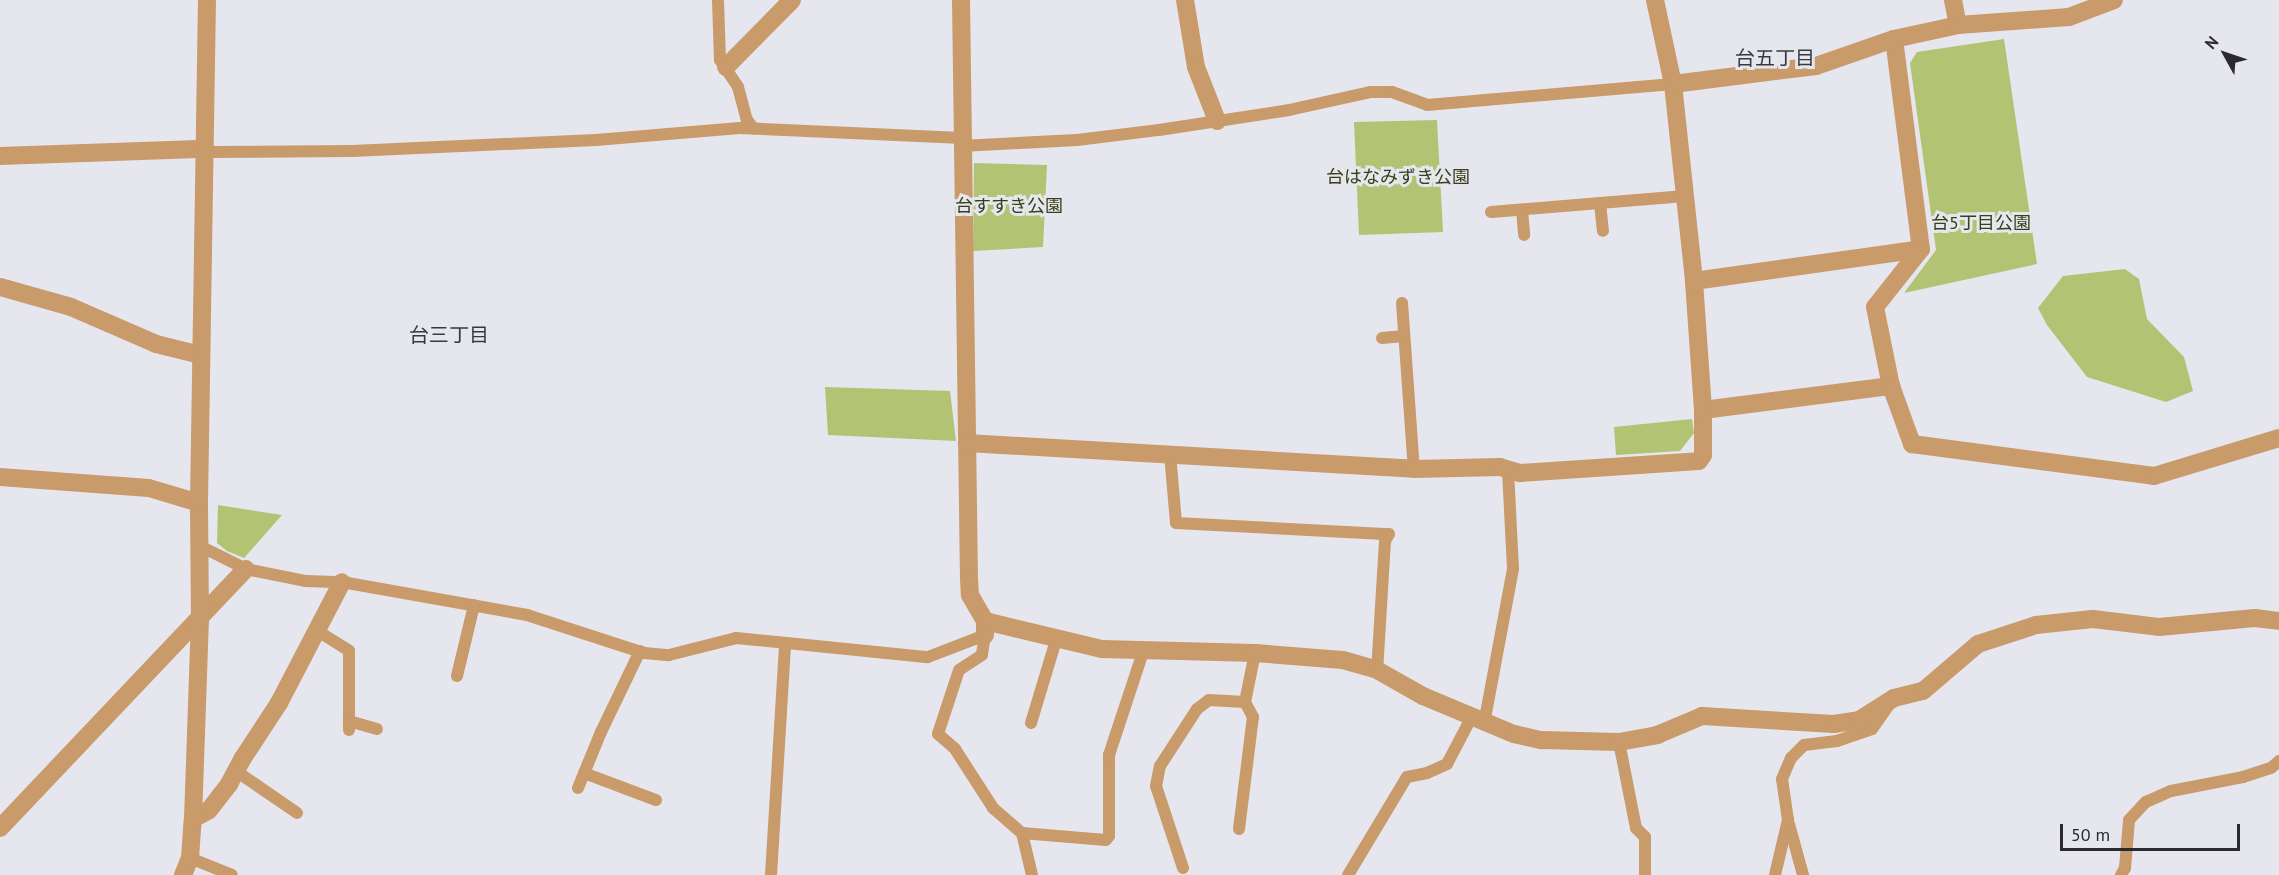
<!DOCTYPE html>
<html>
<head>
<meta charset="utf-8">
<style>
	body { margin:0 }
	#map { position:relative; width:2279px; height:875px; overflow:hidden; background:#e6e6ef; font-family:"PT Sans","Noto Sans JP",sans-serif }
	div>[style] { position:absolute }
	.green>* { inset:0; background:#b3c374 }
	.lane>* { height:12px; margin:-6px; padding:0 6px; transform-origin:6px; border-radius:6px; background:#c99a6a }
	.street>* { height:18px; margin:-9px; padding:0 9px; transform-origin:9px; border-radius:9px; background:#c99a6a }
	span { translate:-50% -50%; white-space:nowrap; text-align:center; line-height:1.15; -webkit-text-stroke:6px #e6e6ef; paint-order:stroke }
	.park-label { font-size:18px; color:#383f15 }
	.neighbourhood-label { font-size:20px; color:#38383f }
	.north { position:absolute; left:2195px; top:24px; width:60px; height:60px; -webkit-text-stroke:4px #e6e6ef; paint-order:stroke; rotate:310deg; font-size:16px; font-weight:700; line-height:24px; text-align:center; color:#2a2a2e }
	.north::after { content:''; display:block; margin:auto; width:21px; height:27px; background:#2a2a2e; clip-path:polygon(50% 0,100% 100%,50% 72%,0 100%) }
	.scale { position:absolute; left:2060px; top:824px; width:180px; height:27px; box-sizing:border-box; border:3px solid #2a2a2e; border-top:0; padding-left:8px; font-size:18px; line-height:21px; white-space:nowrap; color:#2a2a2e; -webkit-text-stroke:4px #e6e6ef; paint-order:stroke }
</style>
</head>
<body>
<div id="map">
	<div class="green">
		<div style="clip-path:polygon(2004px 39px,2037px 264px,1904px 293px,1936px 250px,1910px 63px,1917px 52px)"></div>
		<div style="clip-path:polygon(1437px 120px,1443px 232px,1359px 235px,1354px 122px)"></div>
		<div style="clip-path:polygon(974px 163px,1047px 165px,1043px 247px,973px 251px)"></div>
		<div style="clip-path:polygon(2125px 269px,2139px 279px,2147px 319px,2184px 357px,2193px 391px,2166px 402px,2087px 377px,2047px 325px,2038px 308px,2063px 276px)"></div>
		<div style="clip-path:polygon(825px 387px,950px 391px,956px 441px,828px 435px)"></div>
		<div style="clip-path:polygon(1692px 419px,1694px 433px,1680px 451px,1616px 455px,1614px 427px)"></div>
		<div style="clip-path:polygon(218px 505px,282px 515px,244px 558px,227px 551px,217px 543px)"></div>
	</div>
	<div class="lane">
		<div style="left:718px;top:0;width:60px;rotate:88.1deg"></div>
		<div style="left:720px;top:60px;width:32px;rotate:56deg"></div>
		<div style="left:738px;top:87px;width:34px;rotate:75deg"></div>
		<div style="left:747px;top:120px;width:11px;rotate:52deg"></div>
		<div style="left:961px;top:146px;width:116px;rotate:-3deg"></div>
		<div style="left:1077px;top:140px;width:83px;rotate:-7deg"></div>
		<div style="left:1159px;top:130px;width:132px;rotate:-8.7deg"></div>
		<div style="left:1289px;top:110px;width:83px;rotate:-12.5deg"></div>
		<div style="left:1370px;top:92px;width:22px"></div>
		<div style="left:1392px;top:92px;width:37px;rotate:20deg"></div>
		<div style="left:1427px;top:105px;width:247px;rotate:-4.9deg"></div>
		<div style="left:206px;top:152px;width:146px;rotate:-0.4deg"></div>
		<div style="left:352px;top:151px;width:244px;rotate:-2.6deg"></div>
		<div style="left:596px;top:140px;width:144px;rotate:-4.8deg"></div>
		<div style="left:740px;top:128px;width:222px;rotate:2.6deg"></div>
		<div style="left:1600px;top:203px;width:28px;rotate:84deg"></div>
		<div style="left:1522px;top:210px;width:25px;rotate:85deg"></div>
		<div style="left:1491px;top:212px;width:195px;rotate:-4.7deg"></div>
		<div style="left:1402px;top:303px;width:166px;rotate:85.9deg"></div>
		<div style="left:1382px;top:338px;width:22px;rotate:-5deg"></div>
		<div style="left:1170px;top:454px;width:69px;rotate:85deg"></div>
		<div style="left:1176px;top:523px;width:213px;rotate:3deg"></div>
		<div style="left:1389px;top:534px;width:8px;rotate:120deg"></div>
		<div style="left:1385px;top:541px;width:129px;rotate:93.5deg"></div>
		<div style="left:198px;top:545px;width:54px;rotate:26.6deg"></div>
		<div style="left:246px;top:569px;width:60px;rotate:11.5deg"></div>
		<div style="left:305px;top:581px;width:37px;rotate:2deg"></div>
		<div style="left:342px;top:582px;width:188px;rotate:10.1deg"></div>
		<div style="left:527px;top:615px;width:123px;rotate:18deg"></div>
		<div style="left:644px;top:653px;width:25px;rotate:5deg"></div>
		<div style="left:669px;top:655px;width:69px;rotate:-14.2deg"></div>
		<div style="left:736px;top:638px;width:193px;rotate:5.7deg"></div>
		<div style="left:928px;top:657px;width:61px;rotate:-21.1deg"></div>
		<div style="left:985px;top:635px;width:20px;rotate:99deg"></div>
		<div style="left:982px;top:655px;width:27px;rotate:147deg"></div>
		<div style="left:959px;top:670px;width:67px;rotate:108.2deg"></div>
		<div style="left:938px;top:734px;width:23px;rotate:41deg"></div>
		<div style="left:955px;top:749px;width:70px;rotate:57.2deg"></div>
		<div style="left:993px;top:808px;width:38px;rotate:41deg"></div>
		<div style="left:1022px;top:833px;width:43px;rotate:76.6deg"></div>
		<div style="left:316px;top:630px;width:39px;rotate:32deg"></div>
		<div style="left:349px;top:651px;width:79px;rotate:90deg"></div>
		<div style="left:457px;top:676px;width:73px;rotate:-76.5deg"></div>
		<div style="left:349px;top:721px;width:29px;rotate:16deg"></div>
		<div style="left:1031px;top:723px;width:87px;rotate:-73.2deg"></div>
		<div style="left:1484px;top:724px;width:158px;rotate:-79.4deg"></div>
		<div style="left:1513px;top:569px;width:98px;rotate:-92.9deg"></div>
		<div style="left:1619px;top:742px;width:88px;rotate:78.8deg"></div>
		<div style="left:1636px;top:828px;width:13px;rotate:45deg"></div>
		<div style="left:1645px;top:837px;width:38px;rotate:90deg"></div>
		<div style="left:236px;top:771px;width:74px;rotate:34.5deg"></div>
		<div style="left:584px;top:773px;width:77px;rotate:20.6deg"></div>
		<div style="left:578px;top:788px;width:61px;rotate:-67.7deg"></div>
		<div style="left:601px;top:732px;width:90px;rotate:-64.3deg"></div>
		<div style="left:1789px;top:824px;width:53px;rotate:74.6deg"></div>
		<div style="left:1239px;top:829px;width:113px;rotate:-82.9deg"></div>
		<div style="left:1253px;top:717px;width:17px;rotate:-118deg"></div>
		<div style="left:1245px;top:702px;width:50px;rotate:-78.5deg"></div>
		<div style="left:1022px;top:833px;width:84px;rotate:4.8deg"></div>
		<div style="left:1106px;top:840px;width:5px;rotate:-53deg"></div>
		<div style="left:1109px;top:836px;width:81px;rotate:-90deg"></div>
		<div style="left:1109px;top:755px;width:108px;rotate:-71.7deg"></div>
		<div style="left:190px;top:858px;width:45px;rotate:22deg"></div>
		<div style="left:1183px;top:868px;width:86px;rotate:-108.2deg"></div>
		<div style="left:1156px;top:786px;width:20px;rotate:-79deg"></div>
		<div style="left:1160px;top:766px;width:68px;rotate:-57deg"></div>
		<div style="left:1197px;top:709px;width:15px;rotate:-37deg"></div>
		<div style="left:1209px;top:700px;width:36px;rotate:3deg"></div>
		<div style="left:771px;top:875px;width:232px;rotate:-86.5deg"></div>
		<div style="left:1348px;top:875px;width:114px;rotate:-59deg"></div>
		<div style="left:1407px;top:777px;width:20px;rotate:-11deg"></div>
		<div style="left:1427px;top:773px;width:22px;rotate:-24deg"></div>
		<div style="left:1447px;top:764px;width:52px;rotate:-62.4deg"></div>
		<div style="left:1775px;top:875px;width:57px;rotate:-76.7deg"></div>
		<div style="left:1788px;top:820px;width:41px;rotate:-98.3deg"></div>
		<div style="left:1782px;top:779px;width:23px;rotate:-67deg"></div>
		<div style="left:1791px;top:758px;width:18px;rotate:-45deg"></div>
		<div style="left:1804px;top:745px;width:33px;rotate:-7deg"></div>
		<div style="left:1837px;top:741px;width:37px;rotate:-19deg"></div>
		<div style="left:1872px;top:729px;width:29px;rotate:-55deg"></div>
		<div style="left:2121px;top:875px;width:8px;rotate:-60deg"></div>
		<div style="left:2125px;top:868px;width:48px;rotate:-85.2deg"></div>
		<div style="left:2129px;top:820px;width:25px;rotate:-47deg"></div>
		<div style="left:2146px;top:802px;width:27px;rotate:-24deg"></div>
		<div style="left:2171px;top:791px;width:73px;rotate:-11deg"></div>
		<div style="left:2243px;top:777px;width:29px;rotate:-18deg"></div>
		<div style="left:2271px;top:768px;width:11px;rotate:-41deg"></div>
	</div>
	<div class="street">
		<div style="left:961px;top:0;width:578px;rotate:89.21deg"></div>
		<div style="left:969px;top:578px;width:17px;rotate:87deg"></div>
		<div style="left:970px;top:595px;width:30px;rotate:60deg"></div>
		<div style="left:985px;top:621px;width:14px;rotate:90deg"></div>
		<div style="left:1185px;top:0;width:68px;rotate:80.7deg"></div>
		<div style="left:1196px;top:67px;width:58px;rotate:68.7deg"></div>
		<div style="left:1655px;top:0;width:86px;rotate:77.9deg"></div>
		<div style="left:1673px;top:84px;width:198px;rotate:83.9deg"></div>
		<div style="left:1953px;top:0;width:25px;rotate:79deg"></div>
		<div style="left:1894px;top:39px;width:212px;rotate:82.7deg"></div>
		<div style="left:726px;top:67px;width:94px;rotate:-45.4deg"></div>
		<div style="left:1673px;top:84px;width:144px;rotate:-7.2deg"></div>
		<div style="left:1816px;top:66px;width:83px;rotate:-19.1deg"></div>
		<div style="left:1894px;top:39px;width:66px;rotate:-12.3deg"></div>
		<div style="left:1958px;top:25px;width:111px;rotate:-4.1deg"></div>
		<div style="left:2069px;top:17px;width:48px;rotate:-20.7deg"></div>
		<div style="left:0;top:156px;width:205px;rotate:-2deg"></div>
		<div style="left:0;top:287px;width:74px;rotate:15.7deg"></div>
		<div style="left:71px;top:307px;width:93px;rotate:23.5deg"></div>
		<div style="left:156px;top:344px;width:46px;rotate:13.7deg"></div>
		<div style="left:1703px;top:410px;width:190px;rotate:-7.3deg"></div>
		<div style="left:967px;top:443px;width:448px;rotate:3.3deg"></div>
		<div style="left:1414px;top:469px;width:86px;rotate:-1.3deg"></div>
		<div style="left:1500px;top:467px;width:21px;rotate:17deg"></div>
		<div style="left:1520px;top:473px;width:179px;rotate:-3.8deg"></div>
		<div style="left:1699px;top:461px;width:7px;rotate:-56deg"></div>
		<div style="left:1703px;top:455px;width:45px;rotate:-90deg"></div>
		<div style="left:1703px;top:410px;width:129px;rotate:-94deg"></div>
		<div style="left:1694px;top:281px;width:229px;rotate:-8deg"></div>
		<div style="left:1921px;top:249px;width:74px;rotate:128.4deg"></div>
		<div style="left:1875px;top:307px;width:81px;rotate:78.6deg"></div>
		<div style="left:1891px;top:386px;width:62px;rotate:70.1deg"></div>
		<div style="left:1912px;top:444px;width:244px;rotate:7.5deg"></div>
		<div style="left:2154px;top:476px;width:131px;rotate:-16.9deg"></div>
		<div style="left:0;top:477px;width:149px;rotate:4.2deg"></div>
		<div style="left:149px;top:488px;width:52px;rotate:16.7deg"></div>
		<div style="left:985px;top:621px;width:120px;rotate:13.5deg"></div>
		<div style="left:1102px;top:649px;width:153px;rotate:1.5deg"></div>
		<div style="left:1255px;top:653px;width:88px;rotate:4.5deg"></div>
		<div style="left:1343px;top:660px;width:35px;rotate:16deg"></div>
		<div style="left:1377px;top:670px;width:53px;rotate:29.5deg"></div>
		<div style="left:1423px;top:696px;width:99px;rotate:22.7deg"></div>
		<div style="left:1514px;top:734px;width:28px;rotate:13deg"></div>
		<div style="left:1541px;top:740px;width:78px;rotate:1.5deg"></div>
		<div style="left:1619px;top:742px;width:39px;rotate:-10deg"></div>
		<div style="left:1657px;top:735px;width:49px;rotate:-22.9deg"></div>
		<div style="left:1702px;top:716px;width:132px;rotate:3.5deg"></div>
		<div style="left:1834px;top:724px;width:25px;rotate:-9deg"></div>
		<div style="left:1859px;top:720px;width:41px;rotate:-32.2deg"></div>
		<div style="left:1894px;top:698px;width:30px;rotate:-14deg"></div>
		<div style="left:1923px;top:691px;width:72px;rotate:-40.5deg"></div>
		<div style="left:1978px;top:644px;width:61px;rotate:-18.1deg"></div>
		<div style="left:2036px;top:625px;width:57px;rotate:-6deg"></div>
		<div style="left:2093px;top:619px;width:66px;rotate:6.9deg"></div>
		<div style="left:2159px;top:627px;width:96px;rotate:-5.4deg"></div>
		<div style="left:2255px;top:618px;width:24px;rotate:7deg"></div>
		<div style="left:193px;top:819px;width:18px;rotate:-29deg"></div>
		<div style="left:209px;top:810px;width:33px;rotate:-52deg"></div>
		<div style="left:229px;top:784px;width:30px;rotate:-62deg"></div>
		<div style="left:243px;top:758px;width:66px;rotate:-56.8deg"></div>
		<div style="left:279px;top:703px;width:136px;rotate:-62.5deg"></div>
		<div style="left:0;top:828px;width:357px;rotate:-46.5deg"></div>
		<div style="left:183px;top:875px;width:18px;rotate:-68deg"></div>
		<div style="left:190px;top:858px;width:39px;rotate:-86deg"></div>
		<div style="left:193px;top:819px;width:199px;rotate:-88deg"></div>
		<div style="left:200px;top:620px;width:117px;rotate:-90.5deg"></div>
		<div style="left:199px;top:503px;width:503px;rotate:-89.09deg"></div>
	</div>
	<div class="park-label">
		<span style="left:1398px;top:177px">台はなみずき公園</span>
		<span style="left:1009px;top:206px">台すすき公園</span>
		<span style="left:1981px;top:223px">台5丁目公園</span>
	</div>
	<div class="neighbourhood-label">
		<span style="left:1775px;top:58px">台五丁目</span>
		<span style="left:449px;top:335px">台三丁目</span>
	</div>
	<div class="north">N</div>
	<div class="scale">50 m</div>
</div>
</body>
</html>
